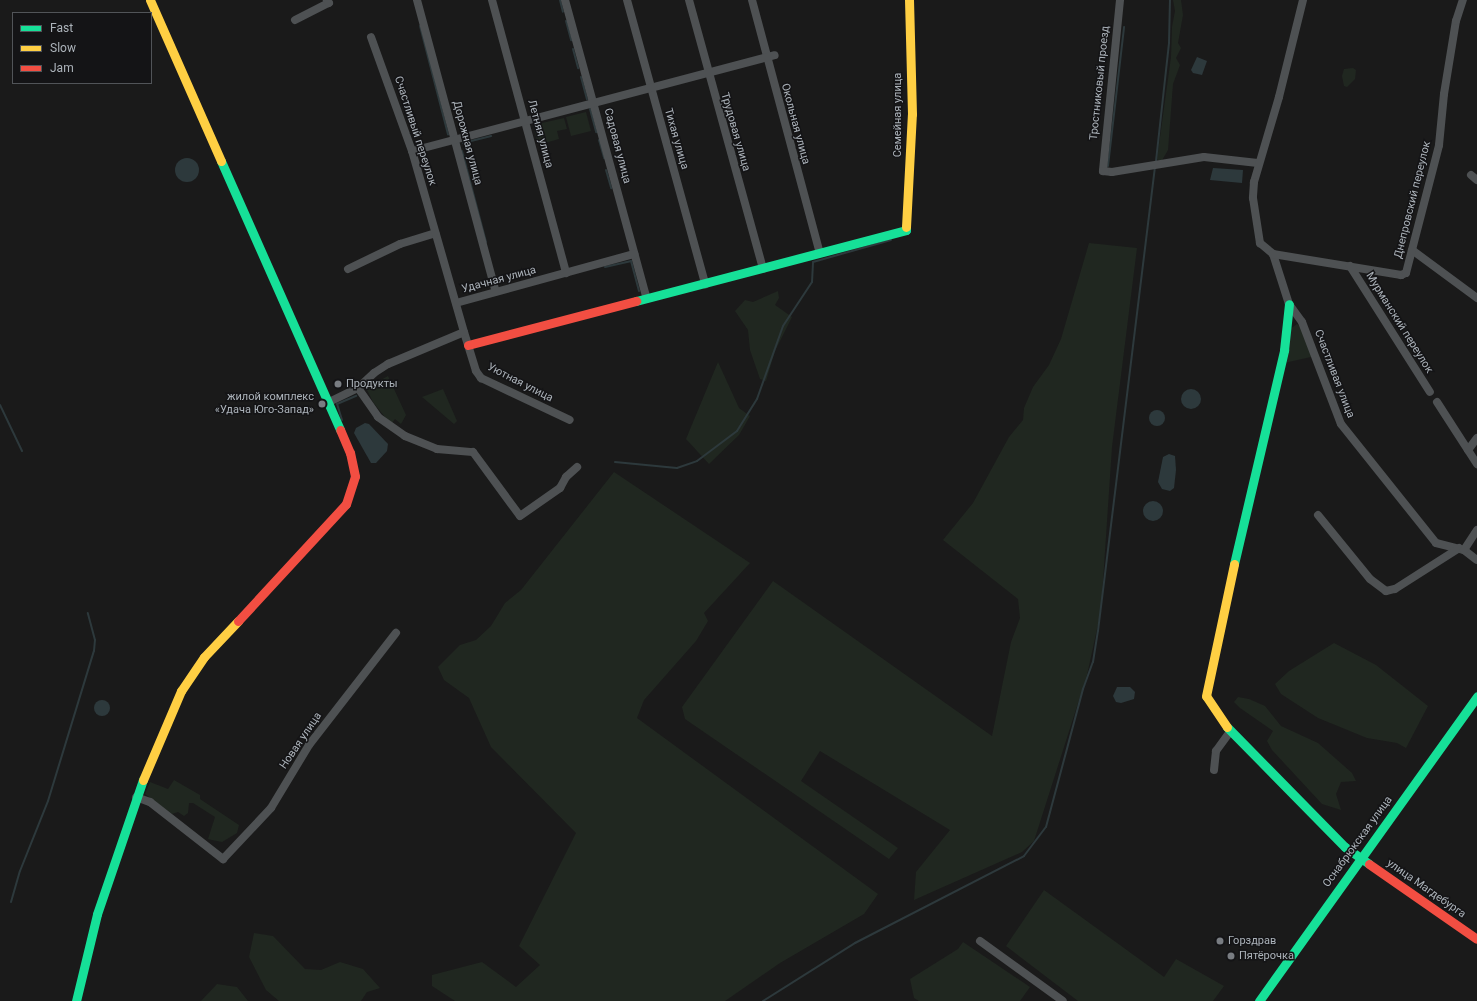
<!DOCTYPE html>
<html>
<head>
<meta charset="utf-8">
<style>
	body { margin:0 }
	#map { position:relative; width:1477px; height:1001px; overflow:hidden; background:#1a1a1a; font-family:Roboto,sans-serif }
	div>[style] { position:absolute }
	.green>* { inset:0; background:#202720 }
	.water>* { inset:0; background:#2d393c }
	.round { border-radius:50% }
	.stream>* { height:2px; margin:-1px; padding:0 1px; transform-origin:1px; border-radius:1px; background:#2d393c }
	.street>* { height:8px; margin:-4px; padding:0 4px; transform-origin:4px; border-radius:4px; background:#4e5153 }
	.fast>* { height:9px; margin:-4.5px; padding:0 4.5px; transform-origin:4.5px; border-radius:4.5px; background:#16e098 }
	.slow>* { height:9px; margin:-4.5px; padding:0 4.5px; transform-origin:4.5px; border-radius:4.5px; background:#ffcf43 }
	.jam>* { height:9px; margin:-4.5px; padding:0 4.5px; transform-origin:4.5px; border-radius:4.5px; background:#f24e42 }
	.dots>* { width:11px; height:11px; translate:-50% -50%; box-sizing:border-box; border:2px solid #141416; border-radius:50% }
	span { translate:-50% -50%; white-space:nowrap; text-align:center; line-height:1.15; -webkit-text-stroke:3px #141416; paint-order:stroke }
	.street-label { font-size:11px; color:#acb3ba }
	.poi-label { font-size:11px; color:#acb3ba }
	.left { translate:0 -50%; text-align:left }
	.right { translate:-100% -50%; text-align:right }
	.legend { position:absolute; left:12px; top:12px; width:140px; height:72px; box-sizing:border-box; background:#141416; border:1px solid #515458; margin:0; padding:5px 7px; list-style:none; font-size:12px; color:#acb3ba }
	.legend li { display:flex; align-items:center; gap:8px; height:20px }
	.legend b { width:20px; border:1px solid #515458 }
</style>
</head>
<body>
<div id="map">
	<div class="green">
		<div style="clip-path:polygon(1173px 0,1181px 0,1183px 15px,1178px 43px,1181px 48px,1176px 58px,1180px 65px,1173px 84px,1168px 150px,1161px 162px,1157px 159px,1171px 57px,1172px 27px,1175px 11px)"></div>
		<div style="clip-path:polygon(1353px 68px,1356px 70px,1355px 79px,1347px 87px,1344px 86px,1342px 76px,1344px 69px)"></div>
		<div style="clip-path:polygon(586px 112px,591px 131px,571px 136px,566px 117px)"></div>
		<div style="clip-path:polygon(564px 118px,567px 129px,557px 131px,559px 139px,538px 145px,533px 125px)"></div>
		<div style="clip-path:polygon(1089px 243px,1137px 248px,1112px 447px,1101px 611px,1087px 675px,1034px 841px,1022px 852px,914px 900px,916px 872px,950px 830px,820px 751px,801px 781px,898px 848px,889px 859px,685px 719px,682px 707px,773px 581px,992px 736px,1011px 642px,1020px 618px,1018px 599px,943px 540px,973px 503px,1009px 437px,1023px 420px,1024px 408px,1033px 387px,1049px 365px,1061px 339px)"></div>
		<div style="clip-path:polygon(778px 291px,779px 298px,775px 305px,792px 317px,775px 351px,766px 381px,760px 379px,750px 350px,748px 330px,735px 311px,745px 300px,753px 302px)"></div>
		<div style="clip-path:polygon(1297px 324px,1300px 326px,1312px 354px,1311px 357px,1284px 363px,1290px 329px)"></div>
		<div style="clip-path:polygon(718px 362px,739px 408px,750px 416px,739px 435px,709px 464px,686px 439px)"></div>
		<div style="clip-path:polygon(388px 376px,406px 415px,401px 424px,395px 419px,392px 423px,388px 421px,373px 402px,366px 388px)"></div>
		<div style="clip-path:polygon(443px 389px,457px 421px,454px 424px,422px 397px)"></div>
		<div style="clip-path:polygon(614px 472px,750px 563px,704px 613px,708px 621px,696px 641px,644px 700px,637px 718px,878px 894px,864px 914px,780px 963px,725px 1001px,455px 1001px,432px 986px,432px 975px,482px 962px,516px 987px,540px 965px,519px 946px,576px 833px,491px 747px,469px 698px,444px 680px,438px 667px,460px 645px,476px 640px,491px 626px,505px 603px,521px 590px)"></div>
		<div style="clip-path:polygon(1334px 643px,1376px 665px,1428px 706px,1406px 748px,1397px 743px,1367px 738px,1318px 718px,1281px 694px,1275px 684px,1289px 671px)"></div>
		<div style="clip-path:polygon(1238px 697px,1249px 699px,1265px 706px,1281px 726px,1318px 743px,1352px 773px,1356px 781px,1341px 782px,1336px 794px,1341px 810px,1322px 804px,1272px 750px,1267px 741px,1273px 731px,1240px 708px,1234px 702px)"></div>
		<div style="clip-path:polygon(174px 780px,200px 795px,200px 799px,239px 825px,237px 833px,222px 842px,212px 840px,208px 839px,215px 817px,193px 803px,189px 803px,188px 813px,184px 816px,178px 812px,172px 814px,145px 794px,150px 782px,168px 789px)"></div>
		<div style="clip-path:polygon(1044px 890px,1164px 977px,1176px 959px,1224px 986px,1213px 1001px,1078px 1001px,1006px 946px)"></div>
		<div style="clip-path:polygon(254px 933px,273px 936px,305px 969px,321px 970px,340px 962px,363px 969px,380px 988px,367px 992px,361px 1001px,279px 1001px,266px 990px,249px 957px)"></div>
		<div style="clip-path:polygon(963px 942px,1030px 987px,1020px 1001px,919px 1001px,914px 998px,910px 979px,958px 949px)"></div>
		<div style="clip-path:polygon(217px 984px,237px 987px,248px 1001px,201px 1001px)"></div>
	</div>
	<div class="water">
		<div style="clip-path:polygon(1197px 57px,1207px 61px,1202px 75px,1193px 73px,1191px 70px)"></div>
		<div class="round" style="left:175px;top:158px;width:24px;height:24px"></div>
		<div style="clip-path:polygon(1213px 168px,1243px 170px,1242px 183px,1210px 180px)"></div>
		<div class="round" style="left:1181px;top:389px;width:20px;height:20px"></div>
		<div class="round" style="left:1149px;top:410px;width:16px;height:16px"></div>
		<div style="clip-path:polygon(365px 423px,369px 424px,388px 444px,387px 451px,376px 463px,371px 463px,354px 433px,356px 428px)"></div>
		<div style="clip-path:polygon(1169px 454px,1175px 456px,1176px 470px,1174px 488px,1170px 491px,1162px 489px,1158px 482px,1163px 457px)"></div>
		<div class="round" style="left:1143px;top:501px;width:20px;height:20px"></div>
		<div style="clip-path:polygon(1117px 687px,1130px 687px,1135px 692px,1134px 699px,1121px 703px,1116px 702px,1113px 696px)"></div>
		<div class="round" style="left:94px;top:700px;width:16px;height:16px"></div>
	</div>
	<div class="stream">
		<div style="left:560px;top:0;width:12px;rotate:76deg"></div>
		<div style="left:566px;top:21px;width:20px;rotate:75deg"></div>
		<div style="left:420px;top:26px;width:112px;rotate:75.5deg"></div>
		<div style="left:573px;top:49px;width:20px;rotate:75deg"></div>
		<div style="left:581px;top:77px;width:23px;rotate:75deg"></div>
		<div style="left:590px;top:109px;width:24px;rotate:75deg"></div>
		<div style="left:599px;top:140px;width:19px;rotate:74deg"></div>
		<div style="left:463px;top:143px;width:29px;rotate:-14deg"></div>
		<div style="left:462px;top:151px;width:94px;rotate:75.2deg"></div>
		<div style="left:1156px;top:161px;width:119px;rotate:-83.7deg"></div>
		<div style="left:1169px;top:43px;width:43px;rotate:-88.7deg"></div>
		<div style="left:1108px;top:166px;width:140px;rotate:-83.4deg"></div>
		<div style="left:606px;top:170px;width:19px;rotate:74deg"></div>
		<div style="left:605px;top:267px;width:27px;rotate:-13deg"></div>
		<div style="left:631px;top:261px;width:31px;rotate:75deg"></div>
		<div style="left:0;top:405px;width:51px;rotate:64.4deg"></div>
		<div style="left:342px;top:420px;width:17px;rotate:-107deg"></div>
		<div style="left:337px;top:404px;width:21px;rotate:-23deg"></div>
		<div style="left:615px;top:462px;width:62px;rotate:5.5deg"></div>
		<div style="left:677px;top:468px;width:21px;rotate:-19deg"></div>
		<div style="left:697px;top:461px;width:50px;rotate:-36.9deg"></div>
		<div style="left:737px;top:431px;width:38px;rotate:-58deg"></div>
		<div style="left:757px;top:399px;width:77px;rotate:-70.4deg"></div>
		<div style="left:783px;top:326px;width:53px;rotate:-56.6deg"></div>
		<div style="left:812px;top:282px;width:20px;rotate:-87deg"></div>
		<div style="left:813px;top:262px;width:81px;rotate:-15.8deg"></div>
		<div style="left:11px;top:902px;width:32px;rotate:-74deg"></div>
		<div style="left:20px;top:871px;width:75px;rotate:-68.2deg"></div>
		<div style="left:48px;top:801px;width:157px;rotate:-73deg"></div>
		<div style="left:94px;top:651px;width:11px;rotate:-85deg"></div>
		<div style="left:95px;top:640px;width:28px;rotate:-105deg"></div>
		<div style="left:763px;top:1001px;width:109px;rotate:-32.2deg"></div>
		<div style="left:855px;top:943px;width:190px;rotate:-27.2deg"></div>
		<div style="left:1024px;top:856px;width:36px;rotate:-53deg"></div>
		<div style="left:1046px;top:827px;width:143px;rotate:-75deg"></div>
		<div style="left:1083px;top:689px;width:29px;rotate:-70deg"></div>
		<div style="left:1093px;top:662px;width:31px;rotate:-81deg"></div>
		<div style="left:1098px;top:631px;width:465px;rotate:-83deg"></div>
	</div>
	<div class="street">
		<div style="left:417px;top:0;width:302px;rotate:74.9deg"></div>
		<div style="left:492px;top:0;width:283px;rotate:74.8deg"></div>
		<div style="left:565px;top:0;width:310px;rotate:74.7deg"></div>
		<div style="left:627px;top:0;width:295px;rotate:74.6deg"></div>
		<div style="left:689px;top:0;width:279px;rotate:74.6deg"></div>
		<div style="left:752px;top:0;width:262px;rotate:75deg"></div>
		<div style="left:1120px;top:0;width:172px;rotate:95.7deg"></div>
		<div style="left:1103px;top:171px;width:9px;rotate:6deg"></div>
		<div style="left:1112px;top:172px;width:93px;rotate:-9.3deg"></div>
		<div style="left:1204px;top:157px;width:54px;rotate:6.3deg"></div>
		<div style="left:1303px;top:0;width:100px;rotate:103.9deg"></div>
		<div style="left:1279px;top:97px;width:89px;rotate:106.4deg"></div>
		<div style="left:1254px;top:182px;width:16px;rotate:94deg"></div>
		<div style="left:1253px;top:198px;width:46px;rotate:81.2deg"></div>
		<div style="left:1260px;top:243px;width:17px;rotate:40deg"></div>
		<div style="left:1273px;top:254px;width:52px;rotate:72.3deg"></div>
		<div style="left:1289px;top:304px;width:22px;rotate:54deg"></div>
		<div style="left:1302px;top:322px;width:109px;rotate:69.1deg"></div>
		<div style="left:1341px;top:424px;width:152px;rotate:51.4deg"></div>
		<div style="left:1436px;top:543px;width:29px;rotate:14deg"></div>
		<div style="left:1464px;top:550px;width:16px;rotate:38deg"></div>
		<div style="left:295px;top:20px;width:38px;rotate:-27deg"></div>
		<div style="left:329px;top:3px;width:4px;rotate:-124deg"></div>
		<div style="left:412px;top:151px;width:375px;rotate:-14.8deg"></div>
		<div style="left:1471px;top:175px;width:8px;rotate:40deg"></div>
		<div style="left:1412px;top:250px;width:81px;rotate:36.4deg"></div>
		<div style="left:1273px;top:254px;width:130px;rotate:9.3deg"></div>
		<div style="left:1401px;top:275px;width:5px;rotate:-22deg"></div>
		<div style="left:1406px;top:273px;width:132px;rotate:-75.5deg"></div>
		<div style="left:1439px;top:145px;width:51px;rotate:-84.4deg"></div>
		<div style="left:1444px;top:94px;width:74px;rotate:-80.7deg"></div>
		<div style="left:1456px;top:21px;width:22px;rotate:-72deg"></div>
		<div style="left:1350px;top:266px;width:149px;rotate:57.6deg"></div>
		<div style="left:348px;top:269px;width:58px;rotate:-25.7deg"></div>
		<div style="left:400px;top:244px;width:37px;rotate:-17deg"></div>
		<div style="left:456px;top:303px;width:185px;rotate:-15.4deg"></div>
		<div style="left:464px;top:332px;width:41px;rotate:72.9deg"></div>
		<div style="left:476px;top:371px;width:9px;rotate:54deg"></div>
		<div style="left:481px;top:378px;width:98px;rotate:25.3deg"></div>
		<div style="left:358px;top:388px;width:35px;rotate:55deg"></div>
		<div style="left:378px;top:417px;width:33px;rotate:35deg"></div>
		<div style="left:405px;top:436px;width:35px;rotate:22deg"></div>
		<div style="left:437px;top:449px;width:36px;rotate:5deg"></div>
		<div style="left:473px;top:452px;width:79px;rotate:53.7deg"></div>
		<div style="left:520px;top:516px;width:49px;rotate:-35deg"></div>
		<div style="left:560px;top:488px;width:13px;rotate:-61deg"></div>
		<div style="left:566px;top:477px;width:15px;rotate:-42deg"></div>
		<div style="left:1437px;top:402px;width:74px;rotate:57.2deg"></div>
		<div style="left:327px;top:403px;width:34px;rotate:-26deg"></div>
		<div style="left:358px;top:388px;width:22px;rotate:-43deg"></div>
		<div style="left:374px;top:373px;width:17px;rotate:-33deg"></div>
		<div style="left:388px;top:364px;width:82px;rotate:-22.8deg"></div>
		<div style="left:464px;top:332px;width:188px;rotate:-106deg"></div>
		<div style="left:412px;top:151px;width:121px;rotate:-109.8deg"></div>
		<div style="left:1468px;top:450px;width:15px;rotate:-53deg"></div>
		<div style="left:1318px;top:515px;width:82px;rotate:50.9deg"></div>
		<div style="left:1370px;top:579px;width:20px;rotate:37deg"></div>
		<div style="left:1386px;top:591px;width:9px;rotate:-13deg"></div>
		<div style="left:1395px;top:589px;width:76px;rotate:-32.6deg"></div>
		<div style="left:1464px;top:550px;width:24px;rotate:-57deg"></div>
		<div style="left:1214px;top:770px;width:19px;rotate:-84deg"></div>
		<div style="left:1216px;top:751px;width:24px;rotate:-54deg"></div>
		<div style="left:136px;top:797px;width:15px;rotate:20deg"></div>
		<div style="left:150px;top:802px;width:93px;rotate:38deg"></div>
		<div style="left:223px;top:859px;width:70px;rotate:-46.7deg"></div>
		<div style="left:271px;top:808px;width:74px;rotate:-58.9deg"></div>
		<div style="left:309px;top:745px;width:142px;rotate:-52.2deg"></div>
		<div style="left:980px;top:941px;width:102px;rotate:35.9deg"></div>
	</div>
	<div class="fast">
		<div style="left:221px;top:161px;width:294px;rotate:66.1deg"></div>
		<div style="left:636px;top:301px;width:279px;rotate:-14.7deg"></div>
		<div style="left:906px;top:230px;width:3px;rotate:-90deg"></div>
		<div style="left:1234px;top:564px;width:220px;rotate:-76.8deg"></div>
		<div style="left:1284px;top:350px;width:46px;rotate:-83.8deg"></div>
		<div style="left:1227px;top:727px;width:168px;rotate:45.5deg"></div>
		<div style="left:1345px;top:847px;width:29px;rotate:35deg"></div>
		<div style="left:76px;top:1001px;width:89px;rotate:-76.4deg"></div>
		<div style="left:97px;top:914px;width:142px;rotate:-71.1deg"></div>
		<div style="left:1259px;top:1001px;width:375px;rotate:-54.4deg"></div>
	</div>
	<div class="slow">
		<div style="left:150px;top:0;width:176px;rotate:66.2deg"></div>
		<div style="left:906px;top:227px;width:113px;rotate:-87deg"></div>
		<div style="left:912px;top:114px;width:114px;rotate:-91.5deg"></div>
		<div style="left:1227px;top:727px;width:37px;rotate:-124deg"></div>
		<div style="left:1206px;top:696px;width:135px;rotate:-78deg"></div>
		<div style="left:143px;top:780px;width:97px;rotate:-66.9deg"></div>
		<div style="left:181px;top:691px;width:41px;rotate:-55.9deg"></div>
		<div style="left:204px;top:657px;width:50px;rotate:-46.6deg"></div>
	</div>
	<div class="jam">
		<div style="left:468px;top:345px;width:174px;rotate:-14.7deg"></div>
		<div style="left:238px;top:621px;width:159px;rotate:-47.3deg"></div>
		<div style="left:346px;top:504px;width:29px;rotate:-72deg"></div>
		<div style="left:355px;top:476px;width:24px;rotate:-102deg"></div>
		<div style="left:350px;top:453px;width:25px;rotate:-113deg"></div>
		<div style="left:1369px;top:864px;width:131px;rotate:34.8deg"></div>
	</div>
	<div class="dots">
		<div style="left:338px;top:384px;background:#797d82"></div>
		<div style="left:322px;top:404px;background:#797d82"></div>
		<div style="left:1220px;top:941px;background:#797d82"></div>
		<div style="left:1231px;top:956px;background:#797d82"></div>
	</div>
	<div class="street-label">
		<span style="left:1100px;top:83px;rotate:-84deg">Тростниковый проезд</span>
		<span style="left:898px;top:115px;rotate:-90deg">Семейная улица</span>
		<span style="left:795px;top:124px;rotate:75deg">Окольная улица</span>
		<span style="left:415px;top:131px;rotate:72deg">Счастливый переулок</span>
		<span style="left:735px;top:132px;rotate:74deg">Трудовая улица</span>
		<span style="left:540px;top:134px;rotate:75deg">Летняя улица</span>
		<span style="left:676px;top:139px;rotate:74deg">Тихая улица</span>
		<span style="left:467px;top:143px;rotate:75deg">Дорожная улица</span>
		<span style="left:617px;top:146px;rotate:75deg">Садовая улица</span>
		<span style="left:1413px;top:200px;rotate:-76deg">Днепровский переулок</span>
		<span style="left:499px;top:280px;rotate:-15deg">Удачная улица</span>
		<span style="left:1399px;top:323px;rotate:58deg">Мурманский переулок</span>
		<span style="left:1334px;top:374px;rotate:69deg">Счастливая улица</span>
		<span style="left:520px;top:383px;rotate:27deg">Уютная улица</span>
		<span style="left:301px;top:741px;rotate:-56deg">Новая улица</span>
		<span style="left:1358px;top:842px;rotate:-54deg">Оснабрюкская улица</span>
		<span style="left:1426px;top:889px;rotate:35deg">улица Магдебурга</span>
	</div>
	<div class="poi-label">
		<span class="left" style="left:346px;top:384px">Продукты</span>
		<span class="right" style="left:314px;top:404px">жилой комплекс<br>«Удача Юго-Запад»</span>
		<span class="left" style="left:1228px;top:941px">Горздрав</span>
		<span class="left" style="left:1239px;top:956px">Пятёрочка</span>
	</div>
	<ul class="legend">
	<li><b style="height:5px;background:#16e098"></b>Fast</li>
	<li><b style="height:5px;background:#ffcf43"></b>Slow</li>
	<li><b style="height:5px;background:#f24e42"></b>Jam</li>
	</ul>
</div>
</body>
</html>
